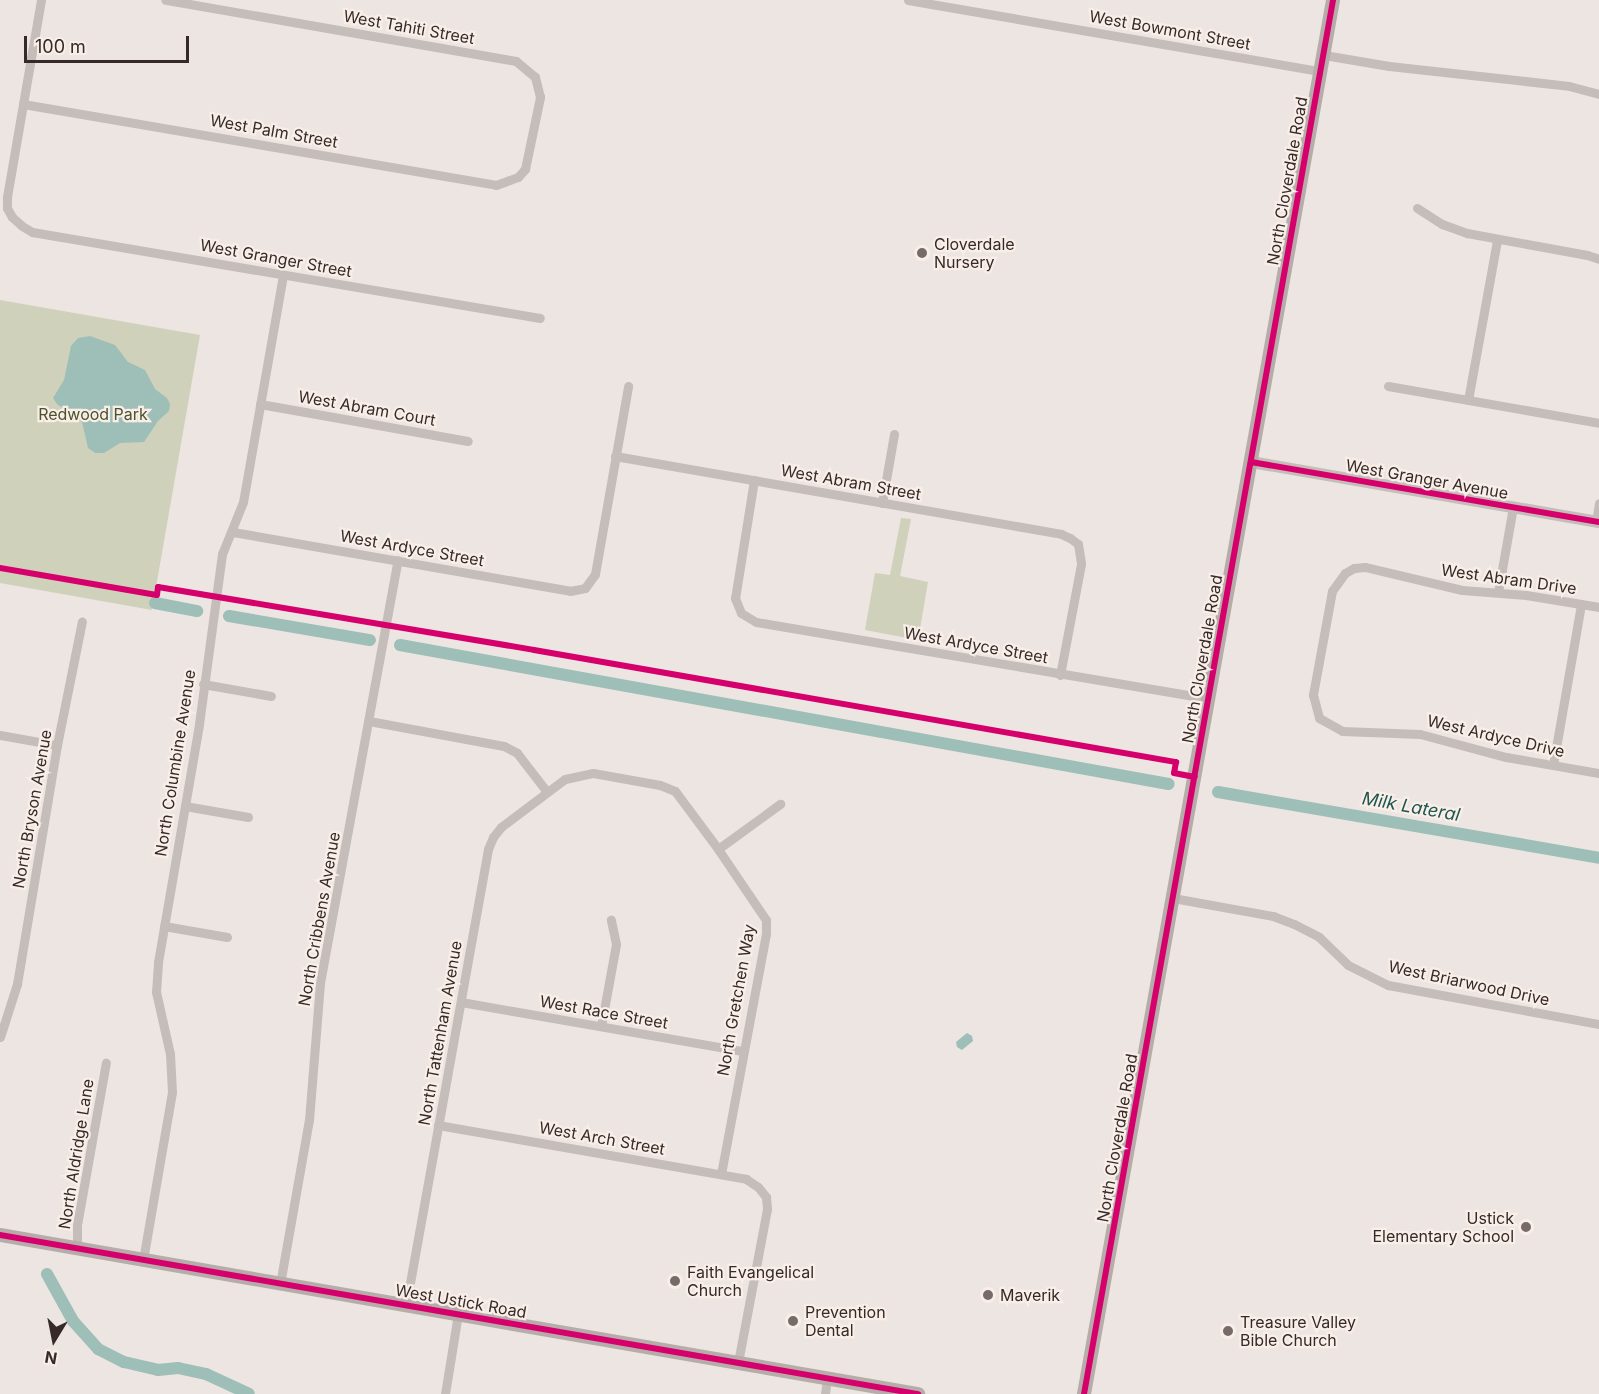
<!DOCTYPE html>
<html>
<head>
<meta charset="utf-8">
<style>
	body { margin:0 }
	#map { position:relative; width:1599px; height:1394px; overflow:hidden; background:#ece5e1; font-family:Inter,sans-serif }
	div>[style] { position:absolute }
	.green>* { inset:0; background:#d0d1bb }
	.water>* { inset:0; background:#9ebeb8 }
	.canal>* { height:12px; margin:-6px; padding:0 6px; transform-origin:6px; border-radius:6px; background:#9ebeb8 }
	.minor>* { height:9px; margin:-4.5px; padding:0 4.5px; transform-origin:4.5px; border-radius:4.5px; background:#c5bdba }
	.tertiary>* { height:12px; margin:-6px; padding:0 6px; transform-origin:6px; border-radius:6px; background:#c5bdba }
	.secondary>* { height:14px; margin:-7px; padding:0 7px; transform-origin:7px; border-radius:7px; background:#b6adaa }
	.cycleway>* { height:6px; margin:-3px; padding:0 3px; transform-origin:3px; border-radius:3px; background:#d6006c }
	.dots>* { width:16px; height:16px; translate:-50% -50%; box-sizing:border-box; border:3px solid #f9eee8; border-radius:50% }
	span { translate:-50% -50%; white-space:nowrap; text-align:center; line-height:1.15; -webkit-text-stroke:4.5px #f9eee8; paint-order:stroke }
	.street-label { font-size:16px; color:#362a28 }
	.poi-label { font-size:16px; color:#362a28 }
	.left { translate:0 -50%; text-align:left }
	.right { translate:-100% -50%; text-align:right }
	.park-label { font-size:16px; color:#4b532d }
	.water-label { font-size:18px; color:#1f5651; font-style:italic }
	.north { position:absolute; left:24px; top:1310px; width:60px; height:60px; -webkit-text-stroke:4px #f9eee8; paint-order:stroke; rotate:190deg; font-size:16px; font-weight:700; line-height:24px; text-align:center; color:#362a28 }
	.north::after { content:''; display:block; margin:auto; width:21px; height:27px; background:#362a28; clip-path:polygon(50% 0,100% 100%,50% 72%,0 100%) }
	.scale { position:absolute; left:24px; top:36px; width:165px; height:27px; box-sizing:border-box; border:3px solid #362a28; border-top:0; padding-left:8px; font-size:18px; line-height:21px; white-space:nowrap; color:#362a28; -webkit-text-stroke:4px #f9eee8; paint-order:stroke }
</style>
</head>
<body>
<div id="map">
	<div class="green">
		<div style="clip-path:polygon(0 300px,200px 335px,152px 610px,0 583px)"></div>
		<div style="clip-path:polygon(901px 518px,911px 519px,900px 576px,928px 582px,918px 640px,865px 630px,875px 573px,890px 575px)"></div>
	</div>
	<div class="water">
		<div style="clip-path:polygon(90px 336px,115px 345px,128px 362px,145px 370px,155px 389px,167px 398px,170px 404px,169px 411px,158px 421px,144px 442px,120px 443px,104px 453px,95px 453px,88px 448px,82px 422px,57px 404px,53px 398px,64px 380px,71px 346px,78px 338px)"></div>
		<div style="clip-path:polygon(967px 1033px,972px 1036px,973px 1041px,962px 1050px,957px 1047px,956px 1042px)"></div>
	</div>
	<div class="canal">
		<div style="left:155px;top:603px;width:43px;rotate:10.8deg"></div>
		<div style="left:229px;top:616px;width:143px;rotate:9.7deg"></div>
		<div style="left:400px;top:645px;width:781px;rotate:10.25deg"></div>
		<div style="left:1218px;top:792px;width:387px;rotate:9.8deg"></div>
		<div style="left:47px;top:1274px;width:54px;rotate:61deg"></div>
		<div style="left:73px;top:1321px;width:38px;rotate:48deg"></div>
		<div style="left:98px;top:1349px;width:29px;rotate:27deg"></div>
		<div style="left:124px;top:1362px;width:35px;rotate:13deg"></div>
		<div style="left:158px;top:1370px;width:20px;rotate:-6deg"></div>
		<div style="left:178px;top:1368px;width:29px;rotate:12deg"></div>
		<div style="left:206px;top:1374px;width:47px;rotate:24.9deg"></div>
	</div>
	<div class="minor">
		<div style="left:41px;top:0;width:200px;rotate:99.8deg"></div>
		<div style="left:7px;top:197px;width:11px;rotate:90deg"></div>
		<div style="left:7px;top:208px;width:10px;rotate:61deg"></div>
		<div style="left:12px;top:217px;width:13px;rotate:42deg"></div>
		<div style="left:22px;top:226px;width:12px;rotate:31deg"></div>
		<div style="left:32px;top:232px;width:515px;rotate:9.61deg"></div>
		<div style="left:908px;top:0;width:419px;rotate:9.8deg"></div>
		<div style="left:1324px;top:55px;width:66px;rotate:9.6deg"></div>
		<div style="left:1389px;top:66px;width:181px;rotate:6.3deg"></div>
		<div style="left:1569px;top:86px;width:31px;rotate:15deg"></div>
		<div style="left:23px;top:104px;width:480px;rotate:9.7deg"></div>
		<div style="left:496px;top:185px;width:23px;rotate:-20deg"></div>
		<div style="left:518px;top:177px;width:11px;rotate:-49deg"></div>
		<div style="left:525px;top:169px;width:74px;rotate:-78.2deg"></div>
		<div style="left:540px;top:97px;width:21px;rotate:-104deg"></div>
		<div style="left:535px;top:77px;width:25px;rotate:-140deg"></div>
		<div style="left:516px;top:61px;width:356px;rotate:-170.1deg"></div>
		<div style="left:1417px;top:208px;width:30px;rotate:33deg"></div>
		<div style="left:1442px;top:224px;width:27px;rotate:20deg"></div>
		<div style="left:1467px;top:233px;width:122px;rotate:10.4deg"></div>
		<div style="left:1587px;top:255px;width:13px;rotate:18deg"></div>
		<div style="left:1388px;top:386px;width:214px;rotate:9.9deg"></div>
		<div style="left:1468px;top:400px;width:163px;rotate:-79.7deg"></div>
		<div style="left:260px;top:404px;width:211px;rotate:10.1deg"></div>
		<div style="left:615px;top:456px;width:453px;rotate:9.9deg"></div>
		<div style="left:1061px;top:534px;width:10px;rotate:24deg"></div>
		<div style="left:1070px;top:538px;width:10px;rotate:37deg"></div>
		<div style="left:1078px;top:544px;width:20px;rotate:81deg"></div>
		<div style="left:1081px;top:564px;width:113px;rotate:100.7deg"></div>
		<div style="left:754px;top:480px;width:120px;rotate:99.1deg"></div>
		<div style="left:735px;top:598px;width:16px;rotate:68deg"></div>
		<div style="left:741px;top:613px;width:17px;rotate:31deg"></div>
		<div style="left:756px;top:622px;width:459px;rotate:9.6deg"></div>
		<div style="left:882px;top:503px;width:70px;rotate:-80.1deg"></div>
		<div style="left:1596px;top:522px;width:19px;rotate:-81deg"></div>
		<div style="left:233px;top:532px;width:342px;rotate:9.9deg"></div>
		<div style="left:570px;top:591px;width:15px;rotate:-11deg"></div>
		<div style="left:585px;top:588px;width:17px;rotate:-54deg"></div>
		<div style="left:595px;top:574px;width:191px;rotate:-80deg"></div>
		<div style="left:1498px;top:592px;width:86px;rotate:-80deg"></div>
		<div style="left:1599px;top:607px;width:74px;rotate:-170.7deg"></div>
		<div style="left:1526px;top:595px;width:64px;rotate:-175.5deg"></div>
		<div style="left:1462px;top:590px;width:100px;rotate:-166.7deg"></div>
		<div style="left:1365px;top:567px;width:11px;rotate:175deg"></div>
		<div style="left:1354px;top:568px;width:10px;rotate:151deg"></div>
		<div style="left:1345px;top:573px;width:22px;rotate:126deg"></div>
		<div style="left:1332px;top:591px;width:106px;rotate:100.4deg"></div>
		<div style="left:1313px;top:695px;width:24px;rotate:75deg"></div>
		<div style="left:1319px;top:718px;width:26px;rotate:29deg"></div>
		<div style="left:1342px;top:731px;width:78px;rotate:2.2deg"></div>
		<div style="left:1420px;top:734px;width:89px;rotate:15deg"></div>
		<div style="left:1506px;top:757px;width:94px;rotate:9.8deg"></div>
		<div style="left:203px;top:684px;width:69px;rotate:10deg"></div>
		<div style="left:369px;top:721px;width:137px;rotate:10.5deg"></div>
		<div style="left:504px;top:746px;width:15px;rotate:28deg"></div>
		<div style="left:517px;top:753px;width:49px;rotate:52.4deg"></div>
		<div style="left:0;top:735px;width:58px;rotate:10deg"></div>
		<div style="left:1553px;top:765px;width:163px;rotate:-80.1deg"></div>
		<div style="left:185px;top:806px;width:64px;rotate:9.9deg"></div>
		<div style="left:1173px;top:898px;width:102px;rotate:10.2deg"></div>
		<div style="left:1273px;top:916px;width:22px;rotate:21deg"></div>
		<div style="left:1294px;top:924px;width:28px;rotate:27deg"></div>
		<div style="left:1319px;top:937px;width:40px;rotate:44deg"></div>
		<div style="left:1348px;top:965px;width:45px;rotate:26.6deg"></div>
		<div style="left:1388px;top:985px;width:215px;rotate:10.5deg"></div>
		<div style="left:164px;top:926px;width:64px;rotate:9.9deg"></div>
		<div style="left:461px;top:1002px;width:286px;rotate:9.9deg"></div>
		<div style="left:601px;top:1026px;width:83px;rotate:-79.6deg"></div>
		<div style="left:616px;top:944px;width:25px;rotate:-102deg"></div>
		<div style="left:0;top:1037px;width:56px;rotate:-72.2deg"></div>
		<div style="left:17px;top:984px;width:242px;rotate:-80.5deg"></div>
		<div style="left:57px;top:745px;width:126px;rotate:-78.6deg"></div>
		<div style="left:438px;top:1125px;width:313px;rotate:9.9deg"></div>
		<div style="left:746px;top:1179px;width:14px;rotate:34deg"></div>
		<div style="left:758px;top:1187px;width:13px;rotate:51deg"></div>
		<div style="left:766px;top:1197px;width:12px;rotate:85deg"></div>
		<div style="left:767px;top:1209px;width:156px;rotate:100.7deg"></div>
		<div style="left:721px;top:1174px;width:244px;rotate:-79.4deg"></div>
		<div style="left:766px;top:934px;width:14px;rotate:-90deg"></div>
		<div style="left:766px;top:920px;width:86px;rotate:-124.1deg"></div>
		<div style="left:718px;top:849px;width:77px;rotate:-36deg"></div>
		<div style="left:77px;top:1249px;width:24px;rotate:-90deg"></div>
		<div style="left:77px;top:1225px;width:165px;rotate:-79.9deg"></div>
		<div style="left:143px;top:1260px;width:170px;rotate:-80.2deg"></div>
		<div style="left:172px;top:1092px;width:38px;rotate:-93deg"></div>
		<div style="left:170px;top:1054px;width:64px;rotate:-102.7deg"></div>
		<div style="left:156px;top:992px;width:30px;rotate:-86deg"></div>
		<div style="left:158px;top:962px;width:242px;rotate:-80.2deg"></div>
		<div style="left:199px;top:724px;width:172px;rotate:-82.3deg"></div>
		<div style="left:222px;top:554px;width:56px;rotate:-68deg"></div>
		<div style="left:243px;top:502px;width:231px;rotate:-80deg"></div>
		<div style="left:280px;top:1284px;width:167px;rotate:-80deg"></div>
		<div style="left:309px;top:1120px;width:137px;rotate:-85.4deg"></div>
		<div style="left:320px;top:983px;width:430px;rotate:-79.6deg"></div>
		<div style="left:406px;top:1305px;width:463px;rotate:-79.8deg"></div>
		<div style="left:488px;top:849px;width:13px;rotate:-67deg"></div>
		<div style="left:493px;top:837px;width:13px;rotate:-51deg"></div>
		<div style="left:501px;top:827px;width:80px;rotate:-36.9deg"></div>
		<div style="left:565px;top:779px;width:29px;rotate:-12deg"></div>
		<div style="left:593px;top:773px;width:68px;rotate:10.2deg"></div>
		<div style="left:660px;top:785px;width:16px;rotate:22deg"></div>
		<div style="left:675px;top:791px;width:72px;rotate:53.4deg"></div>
		<div style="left:445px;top:1394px;width:81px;rotate:-80.8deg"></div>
		<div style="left:825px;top:1394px;width:16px;rotate:-83deg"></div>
	</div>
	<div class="tertiary">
		<div style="left:1251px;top:462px;width:353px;rotate:9.8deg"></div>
	</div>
	<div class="secondary">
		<div style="left:0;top:1235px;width:932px;rotate:9.83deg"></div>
		<div style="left:1084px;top:1394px;width:1416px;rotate:-79.87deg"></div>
	</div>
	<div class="cycleway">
		<div style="left:1251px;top:462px;width:353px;rotate:9.8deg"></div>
		<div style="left:0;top:568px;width:159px;rotate:9.8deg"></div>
		<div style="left:157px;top:595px;width:8px;rotate:-83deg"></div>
		<div style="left:158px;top:587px;width:381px;rotate:9.5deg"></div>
		<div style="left:534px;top:650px;width:652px;rotate:9.9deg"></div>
		<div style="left:1176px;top:762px;width:11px;rotate:100deg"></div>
		<div style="left:1174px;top:773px;width:21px;rotate:11deg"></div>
		<div style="left:0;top:1235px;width:932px;rotate:9.83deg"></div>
		<div style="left:1084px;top:1394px;width:1416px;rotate:-79.87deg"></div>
	</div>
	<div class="dots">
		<div style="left:922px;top:253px;background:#766b69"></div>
		<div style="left:1526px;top:1227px;background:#766b69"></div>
		<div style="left:675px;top:1281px;background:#766b69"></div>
		<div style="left:988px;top:1295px;background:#766b69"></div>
		<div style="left:793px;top:1321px;background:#766b69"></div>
		<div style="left:1228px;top:1331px;background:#766b69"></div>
	</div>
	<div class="street-label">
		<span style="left:409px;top:27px;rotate:10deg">West Tahiti Street</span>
		<span style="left:1170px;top:30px;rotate:10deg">West Bowmont Street</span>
		<span style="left:274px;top:131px;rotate:10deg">West Palm Street</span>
		<span style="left:1287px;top:181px;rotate:-80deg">North Cloverdale Road</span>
		<span style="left:276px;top:258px;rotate:10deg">West Granger Street</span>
		<span style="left:367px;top:408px;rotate:10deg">West Abram Court</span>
		<span style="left:1427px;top:479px;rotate:10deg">West Granger Avenue</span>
		<span style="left:851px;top:482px;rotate:10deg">West Abram Street</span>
		<span style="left:412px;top:548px;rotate:10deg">West Ardyce Street</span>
		<span style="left:1509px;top:579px;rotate:8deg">West Abram Drive</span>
		<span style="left:976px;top:645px;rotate:10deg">West Ardyce Street</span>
		<span style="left:1202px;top:659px;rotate:-80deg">North Cloverdale Road</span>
		<span style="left:1496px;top:736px;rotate:13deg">West Ardyce Drive</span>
		<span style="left:175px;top:763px;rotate:-81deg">North Columbine Avenue</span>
		<span style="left:32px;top:809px;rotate:-80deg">North Bryson Avenue</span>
		<span style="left:319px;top:919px;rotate:-80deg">North Cribbens Avenue</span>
		<span style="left:1469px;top:983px;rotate:12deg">West Briarwood Drive</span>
		<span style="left:736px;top:1000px;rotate:-80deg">North Gretchen Way</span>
		<span style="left:604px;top:1012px;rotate:10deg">West Race Street</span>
		<span style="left:440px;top:1033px;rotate:-80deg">North Tattenham Avenue</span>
		<span style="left:602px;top:1138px;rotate:10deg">West Arch Street</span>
		<span style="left:1117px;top:1138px;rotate:-80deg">North Cloverdale Road</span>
		<span style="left:76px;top:1154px;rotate:-81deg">North Aldridge Lane</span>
		<span style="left:461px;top:1301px;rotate:10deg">West Ustick Road</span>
	</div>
	<div class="poi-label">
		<span class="left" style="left:934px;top:253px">Cloverdale<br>Nursery</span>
		<span class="right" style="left:1514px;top:1227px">Ustick<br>Elementary School</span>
		<span class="left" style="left:687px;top:1281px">Faith Evangelical<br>Church</span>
		<span class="left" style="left:1000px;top:1295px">Maverik</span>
		<span class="left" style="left:805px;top:1321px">Prevention<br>Dental</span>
		<span class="left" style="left:1240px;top:1331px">Treasure Valley<br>Bible Church</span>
	</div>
	<div class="park-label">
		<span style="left:93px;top:414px">Redwood Park</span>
	</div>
	<div class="water-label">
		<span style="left:1411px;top:807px;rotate:10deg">Milk Lateral</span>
	</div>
	<div class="north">N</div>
	<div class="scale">100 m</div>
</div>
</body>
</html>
